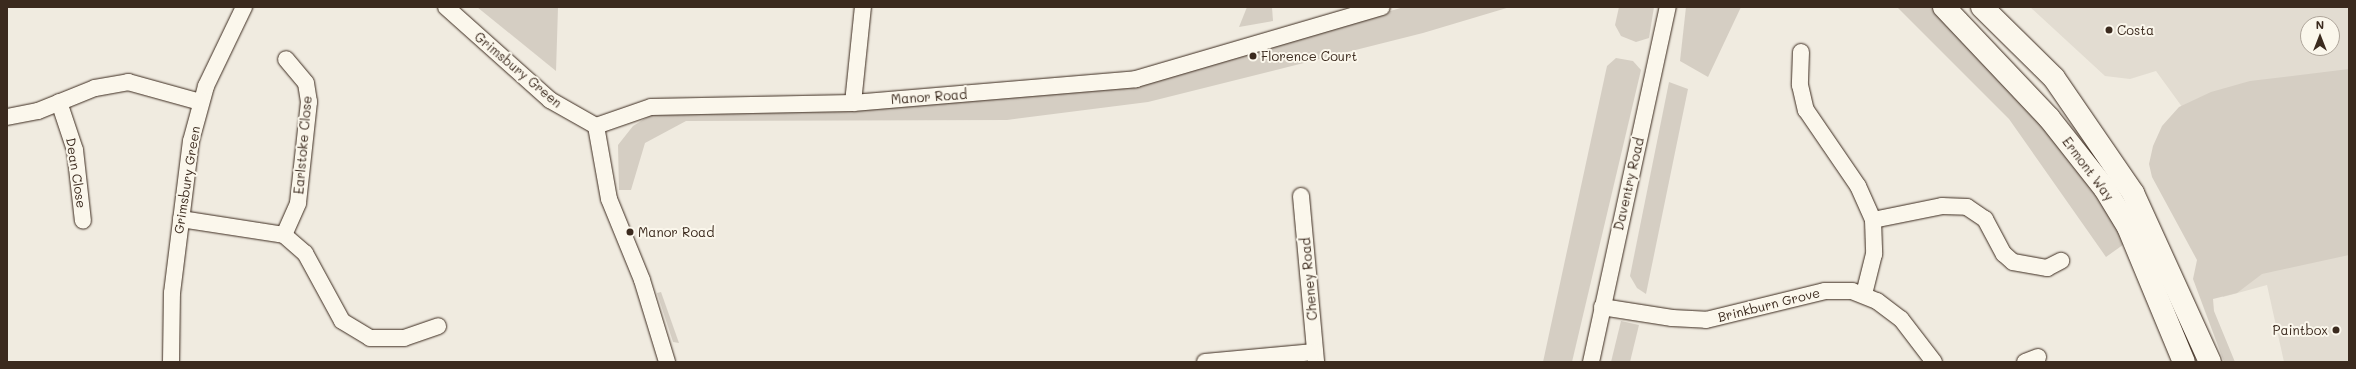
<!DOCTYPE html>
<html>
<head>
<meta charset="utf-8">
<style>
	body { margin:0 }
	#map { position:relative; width:2356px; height:369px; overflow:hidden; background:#f0ebe0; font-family:Mali,sans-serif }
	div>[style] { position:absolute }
	.built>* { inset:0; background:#e2dcd1 }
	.green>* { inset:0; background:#d5cec3 }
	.roads { filter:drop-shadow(0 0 1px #3b2a1e) drop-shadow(0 0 1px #3b2a1e) }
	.street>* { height:16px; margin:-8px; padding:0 8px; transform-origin:8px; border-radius:8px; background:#fbf7ec }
	.secondary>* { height:22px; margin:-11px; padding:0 11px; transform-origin:11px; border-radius:11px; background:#fbf7ec }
	.dots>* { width:11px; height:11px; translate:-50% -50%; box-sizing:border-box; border:2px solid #fbf7ec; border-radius:50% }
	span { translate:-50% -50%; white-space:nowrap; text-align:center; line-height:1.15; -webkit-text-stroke:4px #fbf7ec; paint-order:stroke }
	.poi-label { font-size:13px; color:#3b2a1e }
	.left { translate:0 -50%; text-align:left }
	.right { translate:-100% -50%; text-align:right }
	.street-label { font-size:13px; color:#3b2a1e }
	.frame { position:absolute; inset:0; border:8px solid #3b2a1e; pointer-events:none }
	.north { position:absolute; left:2300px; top:16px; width:40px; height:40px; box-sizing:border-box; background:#fbf7ec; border:1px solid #aea59a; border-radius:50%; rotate:0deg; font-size:11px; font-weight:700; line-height:16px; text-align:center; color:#3b2a1e }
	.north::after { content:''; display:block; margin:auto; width:14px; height:18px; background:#3b2a1e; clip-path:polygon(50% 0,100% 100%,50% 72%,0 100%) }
</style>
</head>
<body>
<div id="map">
	<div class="built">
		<div style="clip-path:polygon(evenodd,2030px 7px,2349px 7px,2349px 362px,2284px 362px,2267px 285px,2223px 297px,2188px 115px,2156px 71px,2130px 79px,2105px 76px,2030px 7px,2308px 24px,2332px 24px,2332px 48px,2308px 48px,2308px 24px)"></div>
	</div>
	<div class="green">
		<div style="clip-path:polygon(477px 7px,558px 7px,556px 71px)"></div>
		<div style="clip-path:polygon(1247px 7px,1272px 7px,1273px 21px,1239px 27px)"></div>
		<div style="clip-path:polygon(1404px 7px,1510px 7px,1423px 33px,1148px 102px,1007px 120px,686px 121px,645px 143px,631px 190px,619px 190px,618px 145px,633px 126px,654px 113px,844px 109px,1004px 98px,1144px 82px)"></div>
		<div style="clip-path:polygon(1619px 7px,1654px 7px,1649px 38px,1636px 42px,1621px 36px,1615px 25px)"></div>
		<div style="clip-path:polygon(1686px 7px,1741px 7px,1708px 77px,1680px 61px)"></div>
		<div style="clip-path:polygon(1897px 7px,1934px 7px,2062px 146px,2127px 242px,2106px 257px,2009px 119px)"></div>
		<div style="clip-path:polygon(1616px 58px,1633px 61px,1641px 70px,1572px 362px,1543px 362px,1607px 66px)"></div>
		<div style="clip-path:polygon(2349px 69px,2349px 255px,2262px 274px,2237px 293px,2213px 299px,2214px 311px,2235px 362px,2224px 362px,2193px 279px,2197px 260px,2152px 177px,2149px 164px,2153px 146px,2162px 126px,2179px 107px,2211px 92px,2250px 81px)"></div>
		<div style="clip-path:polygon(1669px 82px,1688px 89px,1646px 294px,1637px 288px,1630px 276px)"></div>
		<div style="clip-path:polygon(661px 292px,679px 343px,673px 342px,657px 293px)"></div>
		<div style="clip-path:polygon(1621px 321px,1639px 325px,1630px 362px,1611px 362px)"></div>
	</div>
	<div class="roads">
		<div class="street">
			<div style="left:446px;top:7px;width:140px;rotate:41.8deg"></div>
			<div style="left:550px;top:100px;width:53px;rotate:29.5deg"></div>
			<div style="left:1801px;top:52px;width:33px;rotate:92deg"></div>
			<div style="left:1800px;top:85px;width:26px;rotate:77deg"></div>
			<div style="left:1806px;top:110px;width:92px;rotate:55.6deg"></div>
			<div style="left:1858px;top:186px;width:37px;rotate:66deg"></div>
			<div style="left:1873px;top:220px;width:34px;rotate:88deg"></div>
			<div style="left:1874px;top:254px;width:41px;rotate:104deg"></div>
			<div style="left:59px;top:102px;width:51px;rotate:71.6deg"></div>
			<div style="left:75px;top:150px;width:71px;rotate:83.6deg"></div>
			<div style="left:853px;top:103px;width:97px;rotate:-84.1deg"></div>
			<div style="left:7px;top:117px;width:32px;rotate:-11deg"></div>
			<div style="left:38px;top:111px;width:61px;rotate:-22deg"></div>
			<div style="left:95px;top:88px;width:34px;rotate:-10deg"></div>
			<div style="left:128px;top:82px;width:75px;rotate:15.5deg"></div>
			<div style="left:596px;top:126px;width:58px;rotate:-19.1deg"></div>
			<div style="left:651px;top:107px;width:202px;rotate:-1.1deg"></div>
			<div style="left:853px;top:103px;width:284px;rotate:-4.8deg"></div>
			<div style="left:1136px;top:79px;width:256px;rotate:-16.3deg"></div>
			<div style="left:596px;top:126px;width:74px;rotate:79.9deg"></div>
			<div style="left:609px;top:199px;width:87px;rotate:67.8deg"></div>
			<div style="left:642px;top:280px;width:86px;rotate:73deg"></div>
			<div style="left:1301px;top:196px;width:167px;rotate:84.8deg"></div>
			<div style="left:181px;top:219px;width:104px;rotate:8.8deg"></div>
			<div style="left:284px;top:235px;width:28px;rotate:41deg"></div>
			<div style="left:305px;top:253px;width:77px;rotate:61.4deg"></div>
			<div style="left:342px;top:321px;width:33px;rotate:31deg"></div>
			<div style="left:370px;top:338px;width:34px"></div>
			<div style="left:404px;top:338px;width:36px;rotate:-19deg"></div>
			<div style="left:1873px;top:220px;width:70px;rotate:-11.5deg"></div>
			<div style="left:1942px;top:206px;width:25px;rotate:2deg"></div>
			<div style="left:1967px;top:207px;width:22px;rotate:34deg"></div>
			<div style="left:1985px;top:219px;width:40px;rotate:62deg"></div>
			<div style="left:2004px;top:254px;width:12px;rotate:42deg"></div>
			<div style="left:2013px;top:262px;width:35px;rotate:10deg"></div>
			<div style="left:2047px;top:268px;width:16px;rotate:-27deg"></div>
			<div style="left:284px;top:235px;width:35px;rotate:-66deg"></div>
			<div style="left:298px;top:203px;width:102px;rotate:-83.8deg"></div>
			<div style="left:309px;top:102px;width:19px;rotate:-99deg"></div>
			<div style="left:306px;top:83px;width:31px;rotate:-130deg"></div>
			<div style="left:1602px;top:307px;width:71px;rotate:8.9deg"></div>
			<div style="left:1672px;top:318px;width:34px;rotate:3deg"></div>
			<div style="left:1706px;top:320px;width:122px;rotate:-13.7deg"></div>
			<div style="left:1825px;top:291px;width:27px"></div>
			<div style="left:1852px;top:291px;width:27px;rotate:22deg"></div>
			<div style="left:1877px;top:301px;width:30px;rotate:37deg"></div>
			<div style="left:1901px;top:319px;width:54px;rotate:52.5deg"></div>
			<div style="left:171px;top:362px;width:69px;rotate:-89.2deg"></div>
			<div style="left:172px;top:293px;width:153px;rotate:-82.9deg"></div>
			<div style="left:191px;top:141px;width:57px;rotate:-74.7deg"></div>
			<div style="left:206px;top:86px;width:88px;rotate:-64.3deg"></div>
			<div style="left:1205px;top:362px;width:110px;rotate:-5.2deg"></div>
			<div style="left:1591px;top:362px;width:363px;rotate:-77.8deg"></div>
			<div style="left:2025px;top:362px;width:14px;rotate:-21deg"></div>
		</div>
		<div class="secondary">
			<div style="left:1944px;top:7px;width:153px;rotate:46.6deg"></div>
			<div style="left:2049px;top:118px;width:90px;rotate:51.7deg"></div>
			<div style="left:2105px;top:189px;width:44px;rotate:58.8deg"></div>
			<div style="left:2128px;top:227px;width:146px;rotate:67.5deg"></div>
			<div style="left:1982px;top:7px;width:101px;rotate:44.6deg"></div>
			<div style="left:2054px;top:78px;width:140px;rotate:55.5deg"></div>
			<div style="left:2133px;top:193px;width:186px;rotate:65.5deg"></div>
		</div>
	</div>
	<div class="dots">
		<div style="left:2109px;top:30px;background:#3b2a1e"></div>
		<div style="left:1253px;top:56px;background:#3b2a1e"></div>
		<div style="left:630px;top:232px;background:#3b2a1e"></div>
		<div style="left:2336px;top:330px;background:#3b2a1e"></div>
	</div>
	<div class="poi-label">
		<span class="left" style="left:2117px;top:30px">Costa</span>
		<span class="left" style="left:1261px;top:56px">Florence Court</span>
		<span class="left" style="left:638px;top:232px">Manor Road</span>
		<span class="right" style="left:2328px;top:330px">Paintbox</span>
	</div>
	<div class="street-label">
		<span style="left:518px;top:70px;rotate:40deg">Grimsbury Green</span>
		<span style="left:929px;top:97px;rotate:-4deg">Manor Road</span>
		<span style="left:303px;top:145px;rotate:-85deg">Earlstoke Close</span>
		<span style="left:2088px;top:169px;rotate:53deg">Ermont Way</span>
		<span style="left:76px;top:173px;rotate:81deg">Dean Close</span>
		<span style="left:187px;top:180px;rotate:-81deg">Grimsbury Green</span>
		<span style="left:1629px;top:184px;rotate:-77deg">Daventry Road</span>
		<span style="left:1309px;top:279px;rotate:-95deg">Cheney Road</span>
		<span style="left:1769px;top:305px;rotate:-14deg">Brinkburn Grove</span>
	</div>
	<div class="frame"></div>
	<div class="north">N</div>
</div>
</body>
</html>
